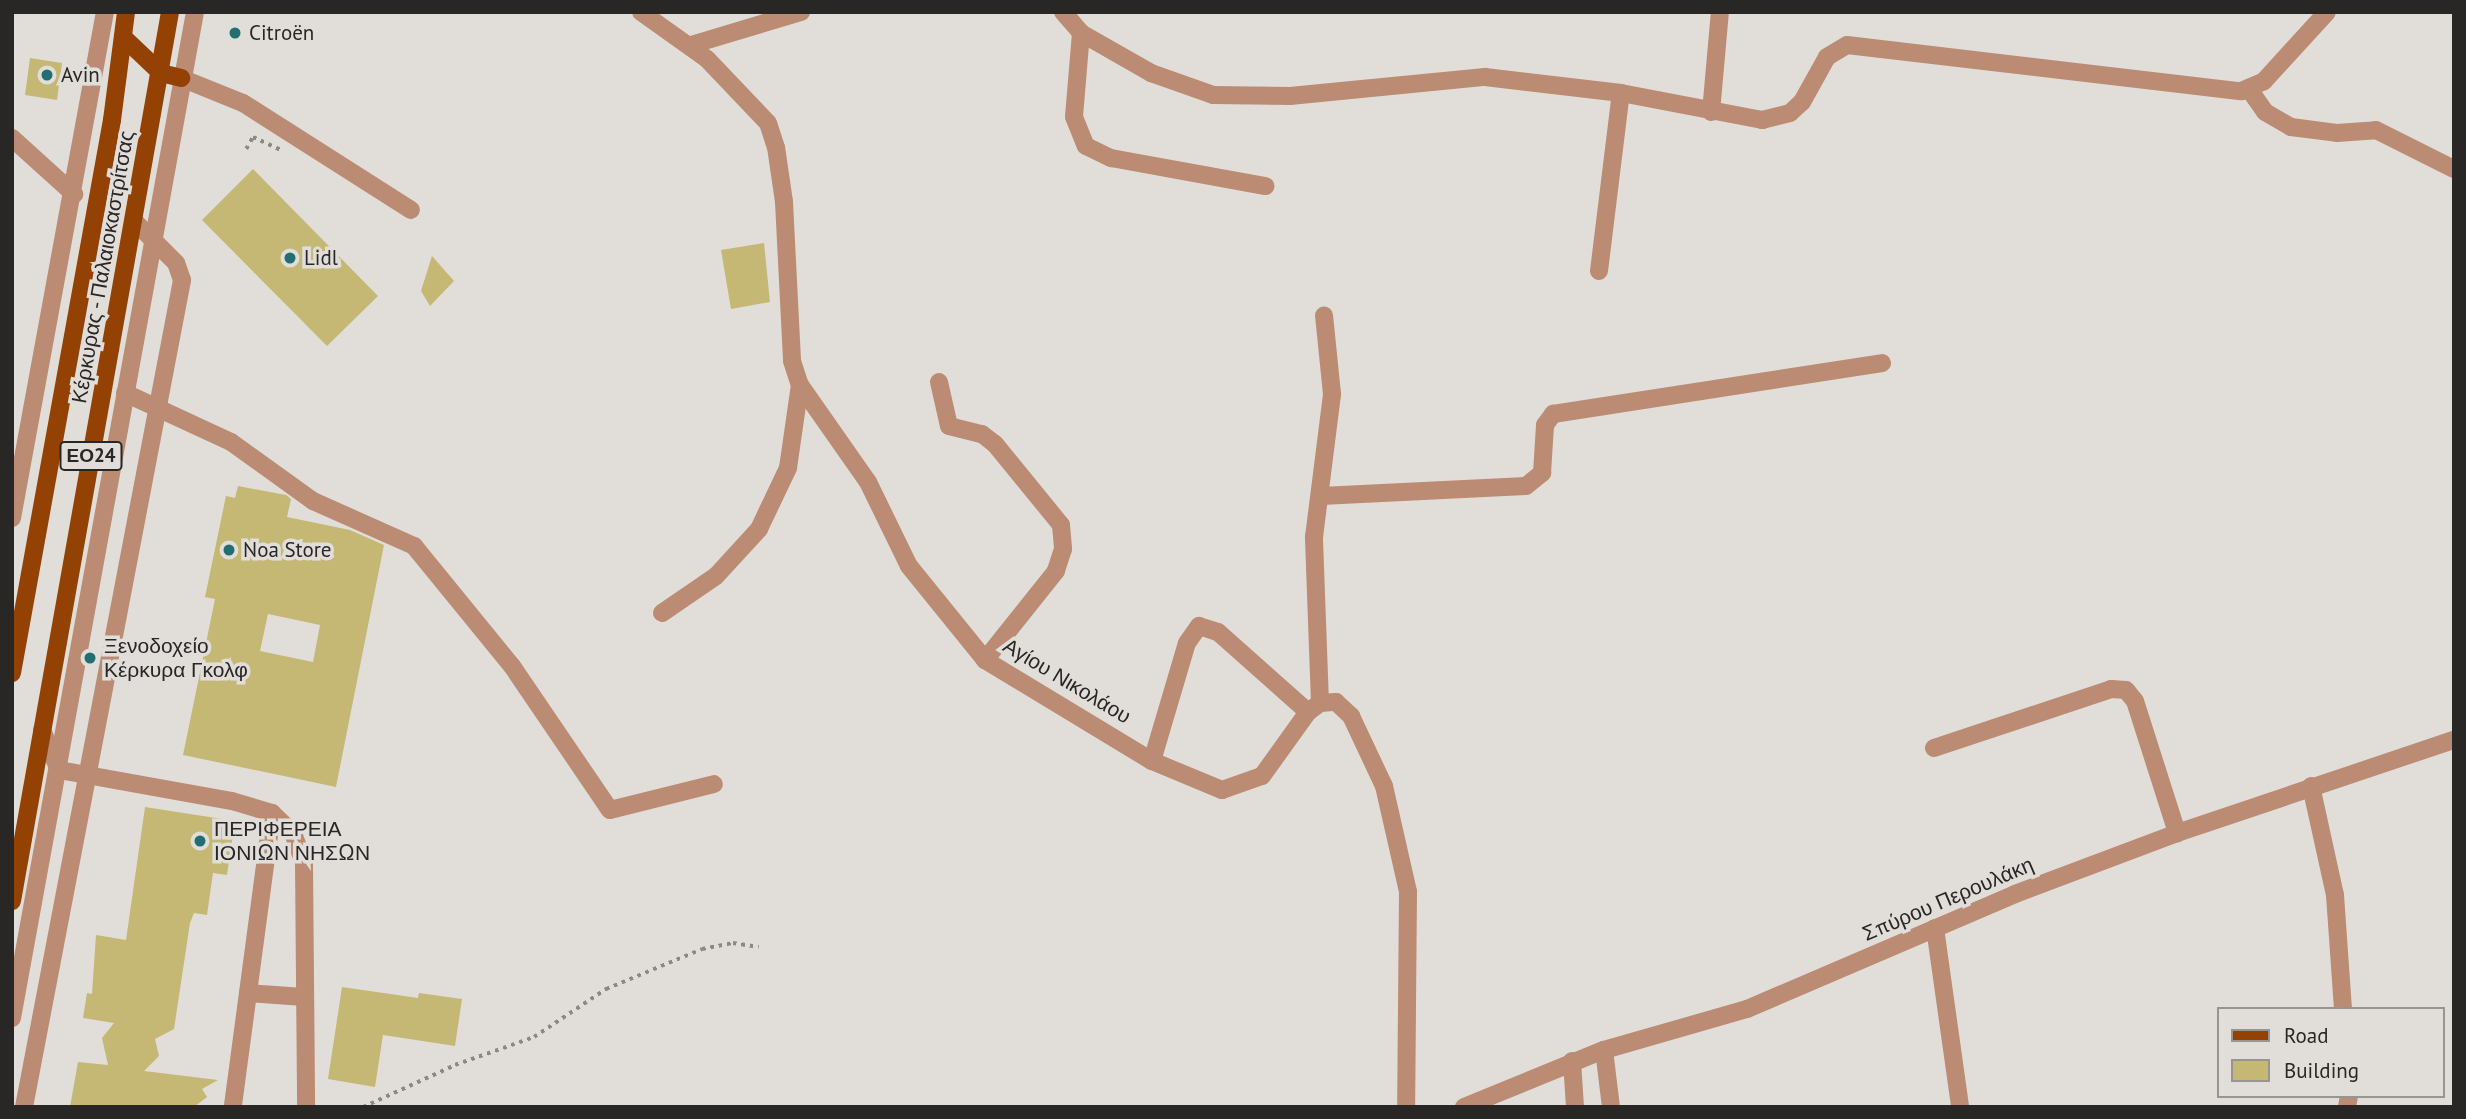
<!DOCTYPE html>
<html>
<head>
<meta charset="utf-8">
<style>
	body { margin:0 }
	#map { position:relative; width:2466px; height:1119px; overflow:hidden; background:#e1deda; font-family:"PT Sans",sans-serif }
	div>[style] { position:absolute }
	.building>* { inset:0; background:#c4b874 }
	.path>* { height:3.5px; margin-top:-1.75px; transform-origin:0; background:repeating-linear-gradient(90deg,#8b8886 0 3.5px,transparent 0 8.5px) }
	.minor>* { height:18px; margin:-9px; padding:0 9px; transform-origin:9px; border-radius:9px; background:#bb8c73 }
	.major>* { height:18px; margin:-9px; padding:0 9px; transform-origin:9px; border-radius:9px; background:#944203 }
	.dots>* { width:19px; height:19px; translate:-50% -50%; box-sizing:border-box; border:4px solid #e1deda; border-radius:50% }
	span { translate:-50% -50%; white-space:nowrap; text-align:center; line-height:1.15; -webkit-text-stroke:7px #e1deda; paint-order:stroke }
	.shield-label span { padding:2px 5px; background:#e1deda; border:2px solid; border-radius:5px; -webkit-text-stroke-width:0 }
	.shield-label { font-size:19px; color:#292726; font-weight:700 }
	.poi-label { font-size:21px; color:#292726 }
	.left { translate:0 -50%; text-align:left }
	.street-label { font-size:21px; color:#292726 }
	.frame { position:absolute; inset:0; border:14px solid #292726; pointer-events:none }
	.legend { position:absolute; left:2217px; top:1007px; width:228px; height:91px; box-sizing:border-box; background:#e1deda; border:2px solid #979592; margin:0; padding:9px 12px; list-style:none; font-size:21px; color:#292726 }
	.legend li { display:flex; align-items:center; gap:14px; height:35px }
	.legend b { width:35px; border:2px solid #979592 }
</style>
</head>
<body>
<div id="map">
	<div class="building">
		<div style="clip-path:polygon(30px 58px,62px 63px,57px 100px,25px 95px)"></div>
		<div style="clip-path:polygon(253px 169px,378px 296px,327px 346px,202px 220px)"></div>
		<div style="clip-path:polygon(764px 243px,770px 302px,731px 309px,721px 250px)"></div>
		<div style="clip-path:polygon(432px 256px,454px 281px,430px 306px,421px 291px)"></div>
		<div style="clip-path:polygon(evenodd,238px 486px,286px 495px,291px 499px,287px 517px,350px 530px,384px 545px,336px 787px,183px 755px,215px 599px,205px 597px,226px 496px,235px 498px,238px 486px,268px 614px,320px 625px,313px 662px,260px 651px,268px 614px)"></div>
		<div style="clip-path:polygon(145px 807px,235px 821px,227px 875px,213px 873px,207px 915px,194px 913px,190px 923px,174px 1029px,155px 1039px,159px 1056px,144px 1071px,218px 1080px,202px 1089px,207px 1097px,194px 1107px,70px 1107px,78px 1062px,108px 1065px,102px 1038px,114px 1023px,83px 1018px,87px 993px,92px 994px,96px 935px,126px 940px)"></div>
		<div style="clip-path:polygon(342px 987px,418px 998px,419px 993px,462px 999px,455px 1046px,383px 1035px,375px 1087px,328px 1079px)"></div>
	</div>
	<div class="path">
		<div style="left:246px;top:149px;width:14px;rotate:-60deg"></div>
		<div style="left:253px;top:137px;width:33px;rotate:25deg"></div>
		<div style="left:363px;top:1107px;width:101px;rotate:-24.5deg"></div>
		<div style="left:455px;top:1065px;width:84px;rotate:-19.5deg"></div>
		<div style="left:534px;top:1037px;width:87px;rotate:-33.7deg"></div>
		<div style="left:606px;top:989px;width:104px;rotate:-22.6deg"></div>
		<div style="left:702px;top:949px;width:32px;rotate:-11deg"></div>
		<div style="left:733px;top:943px;width:26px;rotate:9deg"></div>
	</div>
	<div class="minor">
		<div style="left:641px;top:12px;width:81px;rotate:35.5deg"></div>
		<div style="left:707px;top:59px;width:88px;rotate:46.4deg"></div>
		<div style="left:768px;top:123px;width:25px;rotate:72deg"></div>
		<div style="left:776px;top:147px;width:56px;rotate:81.7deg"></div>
		<div style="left:784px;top:202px;width:159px;rotate:87.1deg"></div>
		<div style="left:792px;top:361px;width:25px;rotate:72deg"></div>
		<div style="left:800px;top:385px;width:118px;rotate:55deg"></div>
		<div style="left:868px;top:482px;width:93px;rotate:64deg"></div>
		<div style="left:909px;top:566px;width:121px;rotate:51deg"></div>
		<div style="left:985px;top:660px;width:195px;rotate:31.2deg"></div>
		<div style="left:1152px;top:761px;width:76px;rotate:22.5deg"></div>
		<div style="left:1222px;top:790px;width:42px;rotate:-19.3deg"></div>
		<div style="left:1262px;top:776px;width:79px;rotate:-54.3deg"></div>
		<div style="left:1308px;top:712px;width:15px;rotate:-37deg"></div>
		<div style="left:1320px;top:703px;width:16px;rotate:-4deg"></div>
		<div style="left:1336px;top:702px;width:21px;rotate:43deg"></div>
		<div style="left:1351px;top:716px;width:77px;rotate:64.8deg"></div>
		<div style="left:1384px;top:786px;width:109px;rotate:77.2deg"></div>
		<div style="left:1408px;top:892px;width:215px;rotate:90.5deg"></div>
		<div style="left:1063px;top:12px;width:28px;rotate:49deg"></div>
		<div style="left:1081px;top:33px;width:84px;rotate:94.8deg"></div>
		<div style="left:1074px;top:117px;width:31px;rotate:68deg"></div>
		<div style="left:1086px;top:146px;width:28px;rotate:26deg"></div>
		<div style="left:1111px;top:158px;width:157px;rotate:10.3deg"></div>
		<div style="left:1081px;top:33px;width:81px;rotate:29.7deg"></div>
		<div style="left:1151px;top:73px;width:66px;rotate:19.5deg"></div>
		<div style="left:1213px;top:95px;width:77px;rotate:0.7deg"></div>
		<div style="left:1290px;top:96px;width:196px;rotate:-5.6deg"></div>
		<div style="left:1485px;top:77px;width:137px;rotate:6.7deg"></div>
		<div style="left:1621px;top:93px;width:144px;rotate:10.8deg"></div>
		<div style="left:1762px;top:120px;width:29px;rotate:-14deg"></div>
		<div style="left:1790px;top:113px;width:16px;rotate:-43deg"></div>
		<div style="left:1802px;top:102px;width:51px;rotate:-60.9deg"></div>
		<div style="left:1827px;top:57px;width:23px;rotate:-31deg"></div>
		<div style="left:1847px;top:45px;width:397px;rotate:6.7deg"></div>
		<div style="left:2241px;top:91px;width:25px;rotate:-23deg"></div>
		<div style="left:2264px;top:81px;width:93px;rotate:-47.6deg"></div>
		<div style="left:691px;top:45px;width:115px;rotate:-16.7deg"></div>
		<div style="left:181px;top:78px;width:67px;rotate:22deg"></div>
		<div style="left:243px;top:103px;width:199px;rotate:32.5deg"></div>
		<div style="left:2249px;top:89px;width:28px;rotate:55deg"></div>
		<div style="left:2265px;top:112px;width:30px;rotate:30deg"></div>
		<div style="left:2291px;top:127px;width:46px;rotate:7.4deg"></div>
		<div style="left:2337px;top:133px;width:39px;rotate:-4deg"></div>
		<div style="left:2376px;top:130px;width:87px;rotate:26.6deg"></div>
		<div style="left:1711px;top:112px;width:100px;rotate:-84.9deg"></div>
		<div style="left:12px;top:138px;width:84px;rotate:42.1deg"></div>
		<div style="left:1599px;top:271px;width:179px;rotate:-83deg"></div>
		<div style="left:939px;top:382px;width:45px;rotate:77.2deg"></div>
		<div style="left:949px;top:426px;width:34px;rotate:14deg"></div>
		<div style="left:982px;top:434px;width:16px;rotate:38deg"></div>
		<div style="left:995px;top:444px;width:104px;rotate:50.8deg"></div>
		<div style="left:1061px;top:525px;width:24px;rotate:85deg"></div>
		<div style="left:1063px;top:549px;width:23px;rotate:108deg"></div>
		<div style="left:1056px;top:571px;width:114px;rotate:128.6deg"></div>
		<div style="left:125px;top:393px;width:117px;rotate:24.8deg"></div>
		<div style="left:231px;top:442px;width:101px;rotate:35.7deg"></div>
		<div style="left:313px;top:501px;width:111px;rotate:24deg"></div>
		<div style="left:414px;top:546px;width:155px;rotate:50.8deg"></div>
		<div style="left:512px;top:666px;width:174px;rotate:55.8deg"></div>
		<div style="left:610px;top:810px;width:107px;rotate:-14deg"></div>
		<div style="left:1321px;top:496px;width:205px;rotate:-2.8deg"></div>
		<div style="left:1526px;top:486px;width:21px;rotate:-39deg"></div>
		<div style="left:1542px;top:473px;width:48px;rotate:-86.4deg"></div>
		<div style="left:1545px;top:425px;width:14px;rotate:-54deg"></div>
		<div style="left:1553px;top:414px;width:333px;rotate:-8.8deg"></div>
		<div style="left:12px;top:518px;width:514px;rotate:-79.59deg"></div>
		<div style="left:662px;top:613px;width:65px;rotate:-34.4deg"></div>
		<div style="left:716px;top:576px;width:64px;rotate:-47.5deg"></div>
		<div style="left:759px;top:529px;width:68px;rotate:-64.6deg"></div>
		<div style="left:788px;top:468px;width:84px;rotate:-81.8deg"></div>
		<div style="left:1320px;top:703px;width:166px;rotate:-92.1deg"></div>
		<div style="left:1314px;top:537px;width:144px;rotate:-82.8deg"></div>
		<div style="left:1332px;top:394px;width:79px;rotate:-95.8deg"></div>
		<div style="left:42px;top:730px;width:43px;rotate:67deg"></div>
		<div style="left:59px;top:770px;width:176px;rotate:10.2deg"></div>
		<div style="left:232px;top:801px;width:42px;rotate:16.7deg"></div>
		<div style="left:272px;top:813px;width:297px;rotate:97.6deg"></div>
		<div style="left:1934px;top:748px;width:187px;rotate:-18.4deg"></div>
		<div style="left:2111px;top:689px;width:15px;rotate:4deg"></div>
		<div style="left:2126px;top:690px;width:14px;rotate:51deg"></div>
		<div style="left:2135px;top:701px;width:139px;rotate:72.3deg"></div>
		<div style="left:1152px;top:761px;width:123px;rotate:-73.5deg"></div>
		<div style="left:1187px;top:643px;width:21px;rotate:-55deg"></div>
		<div style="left:1199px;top:626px;width:20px;rotate:18deg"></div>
		<div style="left:1218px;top:632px;width:120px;rotate:41.6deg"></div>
		<div style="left:2311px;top:786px;width:112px;rotate:77.6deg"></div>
		<div style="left:2335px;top:895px;width:114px;rotate:86deg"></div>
		<div style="left:272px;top:813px;width:29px;rotate:44deg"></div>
		<div style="left:293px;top:833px;width:33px;rotate:70deg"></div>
		<div style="left:304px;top:864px;width:243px;rotate:89.5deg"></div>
		<div style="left:1935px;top:928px;width:181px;rotate:82deg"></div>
		<div style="left:248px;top:993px;width:56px;rotate:4.1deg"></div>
		<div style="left:12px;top:1018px;width:1023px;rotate:-79.69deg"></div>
		<div style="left:1604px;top:1050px;width:57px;rotate:83deg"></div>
		<div style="left:1572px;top:1061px;width:46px;rotate:86.3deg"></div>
		<div style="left:24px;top:1107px;width:842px;rotate:-79.18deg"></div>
		<div style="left:182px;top:280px;width:18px;rotate:-109deg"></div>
		<div style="left:176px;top:263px;width:58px;rotate:-135deg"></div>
		<div style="left:1464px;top:1107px;width:151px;rotate:-22.2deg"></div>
		<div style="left:1604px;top:1050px;width:149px;rotate:-16deg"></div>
		<div style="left:1747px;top:1009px;width:292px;rotate:-23.2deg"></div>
		<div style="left:2015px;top:894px;width:173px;rotate:-20.6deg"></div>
		<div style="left:2177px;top:833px;width:292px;rotate:-18.6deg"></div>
		<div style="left:2347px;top:1107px;width:11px;rotate:-80deg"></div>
	</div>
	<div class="major">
		<div style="left:123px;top:37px;width:52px;rotate:43.5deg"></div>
		<div style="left:161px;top:73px;width:21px;rotate:14deg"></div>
		<div style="left:12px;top:673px;width:562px;rotate:-79.75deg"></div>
		<div style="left:112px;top:120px;width:109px;rotate:-82.6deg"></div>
		<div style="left:12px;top:901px;width:903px;rotate:-79.92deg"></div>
	</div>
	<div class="dots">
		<div style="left:235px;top:33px;background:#226e71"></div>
		<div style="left:47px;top:75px;background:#226e71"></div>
		<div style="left:290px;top:258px;background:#226e71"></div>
		<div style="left:229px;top:550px;background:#226e71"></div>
		<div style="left:90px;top:658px;background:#226e71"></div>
		<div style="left:200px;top:841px;background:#226e71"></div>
	</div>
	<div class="shield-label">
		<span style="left:91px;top:456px">ΕΟ24</span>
	</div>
	<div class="poi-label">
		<span class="left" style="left:249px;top:33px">Citroën</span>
		<span class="left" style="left:61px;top:75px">Avin</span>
		<span class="left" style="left:304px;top:258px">Lidl</span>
		<span class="left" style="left:243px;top:550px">Noa Store</span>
		<span class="left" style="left:104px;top:658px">Ξενοδοχείο<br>Κέρκυρα Γκολφ</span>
		<span class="left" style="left:214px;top:841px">ΠΕΡΙΦΕΡΕΙΑ<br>ΙΟΝΙΩΝ ΝΗΣΩΝ</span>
	</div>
	<div class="street-label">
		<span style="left:103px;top:267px;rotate:-80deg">Κέρκυρας - Παλαιοκαστρίτσας</span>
		<span style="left:1067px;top:681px;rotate:31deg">Αγίου Νικολάου</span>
		<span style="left:1948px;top:899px;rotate:-23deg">Σπύρου Περουλάκη</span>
	</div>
	<div class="frame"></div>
	<ul class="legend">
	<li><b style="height:9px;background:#944203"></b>Road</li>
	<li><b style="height:19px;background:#c4b874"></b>Building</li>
	</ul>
</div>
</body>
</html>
